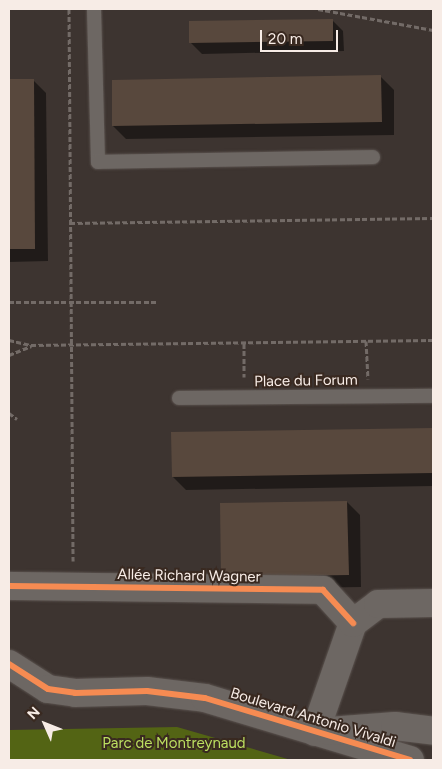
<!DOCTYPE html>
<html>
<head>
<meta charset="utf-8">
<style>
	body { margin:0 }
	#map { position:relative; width:442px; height:769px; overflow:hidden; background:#3d3430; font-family:Figtree,sans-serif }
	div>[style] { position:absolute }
	.green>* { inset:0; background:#536414 }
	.shadow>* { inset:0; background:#0007 }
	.building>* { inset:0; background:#58483d }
	.path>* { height:3px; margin-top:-1.5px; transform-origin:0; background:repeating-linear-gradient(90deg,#736b67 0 5px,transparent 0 7.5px) }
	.roads { filter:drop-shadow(0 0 1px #5a524e) drop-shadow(0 0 1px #5a524e) }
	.lane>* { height:14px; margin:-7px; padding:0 7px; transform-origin:7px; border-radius:7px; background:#6d6763 }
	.street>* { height:28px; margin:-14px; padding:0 14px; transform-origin:14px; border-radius:14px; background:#6d6763 }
	.secondary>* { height:28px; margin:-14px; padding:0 14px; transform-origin:14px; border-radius:14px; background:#6d6763 }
	.cycleway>* { height:6px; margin:-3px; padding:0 3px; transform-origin:3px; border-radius:3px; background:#f68b52 }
	span { translate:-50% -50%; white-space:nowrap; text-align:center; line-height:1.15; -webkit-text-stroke:4px #392920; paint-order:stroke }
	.street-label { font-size:15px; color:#f7ece6 }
	.park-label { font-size:15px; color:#bcdf60 }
	.frame { position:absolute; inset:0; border:10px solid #f7ece6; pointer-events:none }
	.north { position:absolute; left:20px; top:699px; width:50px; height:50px; -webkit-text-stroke:4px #392920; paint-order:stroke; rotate:314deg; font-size:14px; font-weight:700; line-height:20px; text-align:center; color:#f7ece6 }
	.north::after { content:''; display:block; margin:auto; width:18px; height:22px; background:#f7ece6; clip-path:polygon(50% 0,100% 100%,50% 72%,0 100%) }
	.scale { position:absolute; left:260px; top:30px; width:78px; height:22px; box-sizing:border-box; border:2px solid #f7ece6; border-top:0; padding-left:6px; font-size:15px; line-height:18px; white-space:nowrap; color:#f7ece6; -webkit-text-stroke:4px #392920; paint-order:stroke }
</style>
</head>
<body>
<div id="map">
	<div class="green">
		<div style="clip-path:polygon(177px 727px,291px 760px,9px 760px,9px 730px)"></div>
	</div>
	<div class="shadow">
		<div style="clip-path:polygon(332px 20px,343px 31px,344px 51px,202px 54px,191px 43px)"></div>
		<div style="clip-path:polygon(381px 77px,394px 90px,394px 135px,126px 139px,113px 126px)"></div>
		<div style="clip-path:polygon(33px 80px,46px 93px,48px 261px,9px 262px,9px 81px)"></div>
		<div style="clip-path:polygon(433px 429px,433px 486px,186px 490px,173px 477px,172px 434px)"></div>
		<div style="clip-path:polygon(347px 502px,360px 515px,361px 587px,235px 589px)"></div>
	</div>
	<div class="building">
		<div style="clip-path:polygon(333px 19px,333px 41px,189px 43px,189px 21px)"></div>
		<div style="clip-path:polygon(381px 75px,382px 122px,112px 126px,112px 80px)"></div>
		<div style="clip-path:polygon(9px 79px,34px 79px,35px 249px,9px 249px)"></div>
		<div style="clip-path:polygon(433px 428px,433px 473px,172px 477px,171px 432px)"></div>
		<div style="clip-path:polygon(347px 501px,349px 575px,221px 577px,220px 503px)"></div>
	</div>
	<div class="path">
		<div style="left:69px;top:9px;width:552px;rotate:89.58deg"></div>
		<div style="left:318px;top:9px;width:117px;rotate:10.3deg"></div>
		<div style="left:70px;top:223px;width:363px;rotate:-0.8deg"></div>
		<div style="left:9px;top:302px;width:149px"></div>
		<div style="left:9px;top:340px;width:23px;rotate:13deg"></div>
		<div style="left:31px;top:345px;width:402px;rotate:-0.7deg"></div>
		<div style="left:366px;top:341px;width:38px;rotate:87deg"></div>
		<div style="left:244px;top:343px;width:34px;rotate:90deg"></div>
		<div style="left:9px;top:355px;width:24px;rotate:-22deg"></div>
		<div style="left:9px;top:413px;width:10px;rotate:37deg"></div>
	</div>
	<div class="roads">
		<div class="lane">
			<div style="left:94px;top:9px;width:153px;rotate:88.5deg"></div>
			<div style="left:98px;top:162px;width:275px;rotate:-1deg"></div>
			<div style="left:179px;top:398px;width:254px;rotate:-0.5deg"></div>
		</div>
		<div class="street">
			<div style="left:9px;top:586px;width:314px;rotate:0.7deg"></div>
			<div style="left:323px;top:590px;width:45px;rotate:47.7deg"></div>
			<div style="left:315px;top:732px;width:115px;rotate:-70.8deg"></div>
			<div style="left:353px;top:623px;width:31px;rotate:-37deg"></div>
			<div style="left:378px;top:604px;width:55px;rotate:-1deg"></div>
		</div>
		<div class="secondary">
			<div style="left:9px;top:664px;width:46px;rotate:32.7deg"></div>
			<div style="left:48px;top:689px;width:27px;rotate:8deg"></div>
			<div style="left:75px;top:693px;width:72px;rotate:-1.6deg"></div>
			<div style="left:147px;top:691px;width:58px;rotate:6.9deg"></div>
			<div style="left:205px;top:698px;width:214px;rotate:16.8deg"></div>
			<div style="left:329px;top:731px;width:66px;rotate:-4.3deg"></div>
			<div style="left:395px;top:726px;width:38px;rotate:7deg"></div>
		</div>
	</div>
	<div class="cycleway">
		<div style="left:9px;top:586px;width:314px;rotate:0.7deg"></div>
		<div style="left:323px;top:590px;width:45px;rotate:47.7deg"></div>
		<div style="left:9px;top:664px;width:46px;rotate:32.7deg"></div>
		<div style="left:48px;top:689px;width:27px;rotate:8deg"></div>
		<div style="left:75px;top:693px;width:72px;rotate:-1.6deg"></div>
		<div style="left:147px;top:691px;width:58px;rotate:6.9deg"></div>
		<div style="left:205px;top:698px;width:214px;rotate:16.8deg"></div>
	</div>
	<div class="street-label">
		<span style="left:306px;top:381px;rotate:-1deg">Place du Forum</span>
		<span style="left:189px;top:576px;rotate:1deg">Allée Richard Wagner</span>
		<span style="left:313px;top:718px;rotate:17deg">Boulevard Antonio Vivaldi</span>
	</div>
	<div class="park-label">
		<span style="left:174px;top:744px">Parc de Montreynaud</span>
	</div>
	<div class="frame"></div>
	<div class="north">N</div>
	<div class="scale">20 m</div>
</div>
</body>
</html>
